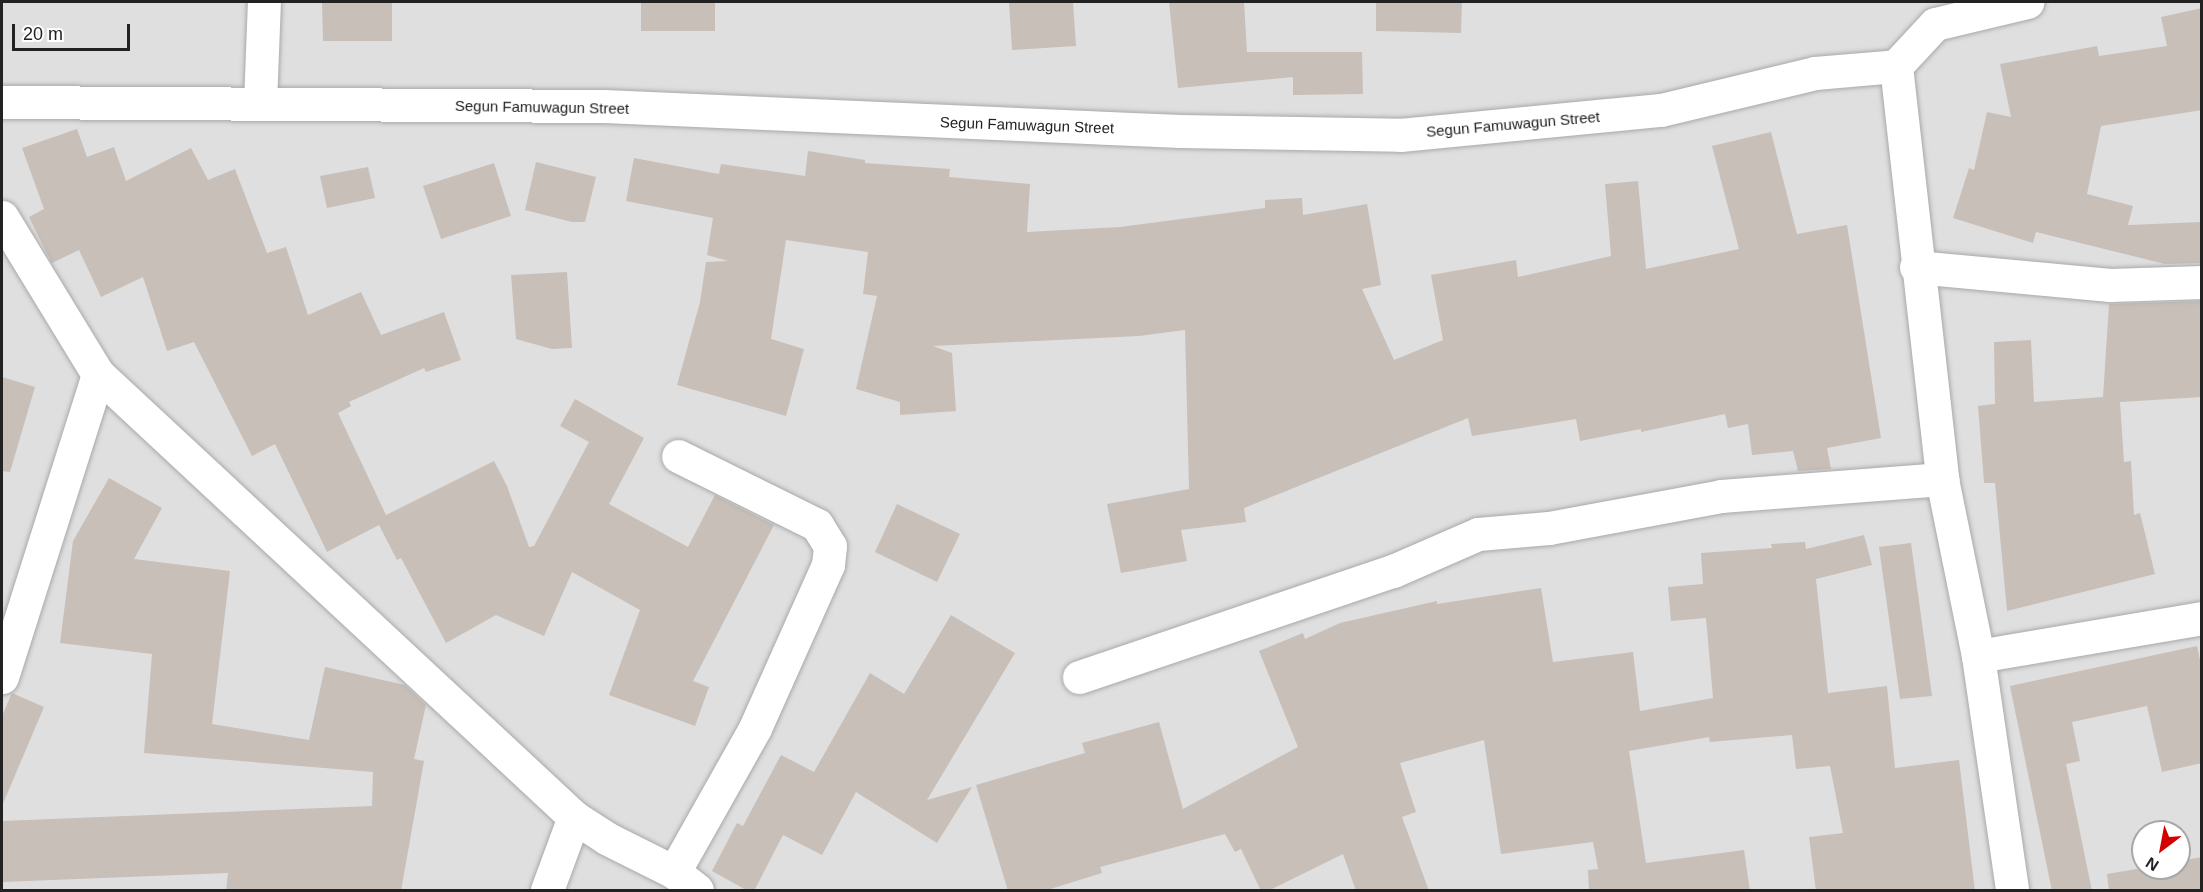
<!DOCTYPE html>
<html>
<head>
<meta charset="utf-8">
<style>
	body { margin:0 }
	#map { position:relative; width:2203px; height:892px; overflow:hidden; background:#f2efe9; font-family:Arial,sans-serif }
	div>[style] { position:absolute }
	.residential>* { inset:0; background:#e0dfdf }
	.building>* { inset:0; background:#c7bfb8 }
	.roads { filter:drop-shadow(0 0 2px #a9a9a9) drop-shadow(0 0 2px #a9a9a9) }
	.minor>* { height:33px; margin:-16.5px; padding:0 16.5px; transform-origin:16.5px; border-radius:16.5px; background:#fff }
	span { translate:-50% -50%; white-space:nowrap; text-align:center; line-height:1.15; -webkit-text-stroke:4.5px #fff; paint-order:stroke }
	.street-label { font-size:15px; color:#222 }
	.frame { position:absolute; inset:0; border:3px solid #222; pointer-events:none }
	.north { position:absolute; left:2131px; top:820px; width:60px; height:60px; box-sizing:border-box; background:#fff; border:2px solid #a7a7a7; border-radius:50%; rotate:212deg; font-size:16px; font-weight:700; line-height:24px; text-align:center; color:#222 }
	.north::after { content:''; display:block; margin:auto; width:21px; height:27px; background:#d40000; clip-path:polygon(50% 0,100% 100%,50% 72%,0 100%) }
	.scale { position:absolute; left:12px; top:24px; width:118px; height:27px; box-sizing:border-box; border:3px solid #222; border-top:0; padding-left:8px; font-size:18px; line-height:21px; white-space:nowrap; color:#222; -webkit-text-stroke:4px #fff; paint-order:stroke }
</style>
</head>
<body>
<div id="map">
	<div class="residential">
		<div style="clip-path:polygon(evenodd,2px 2px,2201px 2px,2201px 890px,2px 890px,2px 2px,2143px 832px,2179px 832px,2179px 868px,2143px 868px,2143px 832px)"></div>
	</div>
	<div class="building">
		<div style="clip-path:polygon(322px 2px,392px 2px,392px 41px,323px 41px)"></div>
		<div style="clip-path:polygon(641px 2px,715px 2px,715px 31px,641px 31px)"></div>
		<div style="clip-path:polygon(1009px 2px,1073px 2px,1076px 46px,1012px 50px)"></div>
		<div style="clip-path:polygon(1169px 2px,1244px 2px,1247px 52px,1362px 52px,1363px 94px,1293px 95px,1293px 77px,1178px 88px)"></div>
		<div style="clip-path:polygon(1376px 2px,1462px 2px,1461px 33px,1376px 31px)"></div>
		<div style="clip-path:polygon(2202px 8px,2202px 110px,2101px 126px,2087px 194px,2133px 206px,2128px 225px,2202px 222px,2202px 263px,2165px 264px,2036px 232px,2033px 243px,1953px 218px,1969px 168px,1974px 170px,1987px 112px,2011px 117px,2000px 64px,2097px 46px,2099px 56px,2167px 46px,2161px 17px)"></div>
		<div style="clip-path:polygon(77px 129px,87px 157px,114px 147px,126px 181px,191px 148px,208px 180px,235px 169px,267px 253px,286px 247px,308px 315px,361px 292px,381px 335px,444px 312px,461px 360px,426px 372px,424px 368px,349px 402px,351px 406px,338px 413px,386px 515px,494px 461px,507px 486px,529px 547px,534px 546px,589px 442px,560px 426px,575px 399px,644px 438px,609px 504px,688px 547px,715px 495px,774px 525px,693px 681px,709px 687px,695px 726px,609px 695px,640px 610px,572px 572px,544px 636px,496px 615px,446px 643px,401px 558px,397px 560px,379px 525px,327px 552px,275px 444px,252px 456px,194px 342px,167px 351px,143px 277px,101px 297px,79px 250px,52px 263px,46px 252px,29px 217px,44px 209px,22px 148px)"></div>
		<div style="clip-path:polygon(1771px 132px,1797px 234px,1847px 225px,1881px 438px,1827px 448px,1831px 469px,1798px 471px,1793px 451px,1752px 455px,1748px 424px,1728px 428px,1725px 414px,1641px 432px,1641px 429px,1580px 441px,1576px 419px,1472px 436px,1468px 418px,1244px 508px,1246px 522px,1181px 530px,1187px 561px,1121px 573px,1107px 504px,1189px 489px,1185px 330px,1139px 336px,933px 346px,952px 353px,956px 411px,900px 415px,900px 402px,856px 389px,877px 296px,863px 294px,868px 252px,786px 240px,771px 339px,804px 349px,786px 416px,677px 385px,700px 302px,706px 262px,728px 261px,707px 255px,713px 218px,626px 201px,634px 158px,719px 174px,721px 164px,805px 176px,808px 151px,865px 160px,865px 163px,950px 169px,949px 177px,1030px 184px,1027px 232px,1120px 227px,1265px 208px,1265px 200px,1302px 198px,1303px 215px,1367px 204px,1381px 285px,1362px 289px,1394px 360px,1443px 340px,1431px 275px,1516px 260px,1518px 277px,1611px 256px,1605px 184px,1638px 181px,1646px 269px,1739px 249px,1712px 146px)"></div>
		<div style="clip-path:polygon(536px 162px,596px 177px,585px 222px,572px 222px,525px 210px)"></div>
		<div style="clip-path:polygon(494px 163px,511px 216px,441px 239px,423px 186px)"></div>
		<div style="clip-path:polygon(368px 167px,375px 198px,327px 208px,320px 176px)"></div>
		<div style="clip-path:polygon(567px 272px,572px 348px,552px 349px,516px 339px,511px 275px)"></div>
		<div style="clip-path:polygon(2202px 301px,2202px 397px,2120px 402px,2124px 462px,2131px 461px,2134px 515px,2140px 513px,2155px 574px,2007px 611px,1995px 483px,1984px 483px,1978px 406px,1995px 404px,1994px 342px,2031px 340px,2034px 402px,2103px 397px,2109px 304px)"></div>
		<div style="clip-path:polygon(2px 377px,35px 387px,10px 472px,2px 471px)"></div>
		<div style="clip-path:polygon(109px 478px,162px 508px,134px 559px,230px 571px,212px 724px,309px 740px,325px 667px,405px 685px,426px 705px,414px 759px,424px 761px,401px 891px,226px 891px,228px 873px,2px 882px,2px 821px,372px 806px,373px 772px,144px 753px,152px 654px,60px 643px,73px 541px)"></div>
		<div style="clip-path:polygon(897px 504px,960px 534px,937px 582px,875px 552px)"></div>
		<div style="clip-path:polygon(1864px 535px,1872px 565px,1816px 579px,1828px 693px,1887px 686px,1895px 768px,1959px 760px,1975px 891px,1816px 891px,1809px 837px,1843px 833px,1830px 766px,1796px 769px,1792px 735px,1710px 742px,1709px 737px,1629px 751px,1646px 863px,1744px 850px,1750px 891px,1589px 891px,1588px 870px,1598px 869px,1593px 842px,1501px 854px,1484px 740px,1400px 763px,1416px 812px,1402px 817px,1429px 891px,1356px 891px,1343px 854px,1268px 891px,1261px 891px,1241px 849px,1235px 852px,1225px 834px,1100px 867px,1102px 873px,1044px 891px,1008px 891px,976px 785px,1085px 753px,1082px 743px,1159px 722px,1183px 809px,1298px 747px,1259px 651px,1303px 633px,1305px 639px,1340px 623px,1437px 601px,1437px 604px,1541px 588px,1553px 662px,1633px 652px,1640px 711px,1713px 698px,1706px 618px,1671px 621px,1668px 587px,1703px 584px,1701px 553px,1772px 548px,1771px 544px,1805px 542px,1806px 549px)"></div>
		<div style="clip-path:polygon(1911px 543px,1932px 696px,1900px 699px,1879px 547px)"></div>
		<div style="clip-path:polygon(951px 615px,1015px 653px,927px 800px,972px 787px,937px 843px,856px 792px,822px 855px,783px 835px,754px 891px,748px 891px,712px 871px,737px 823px,743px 826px,781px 755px,814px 772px,870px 673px,904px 694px)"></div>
		<div style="clip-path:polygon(2197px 646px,2202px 669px,2202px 763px,2162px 772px,2147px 706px,2072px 722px,2080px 761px,2066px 764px,2092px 891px,2052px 891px,2010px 686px)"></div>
		<div style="clip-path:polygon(12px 693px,44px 707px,2px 806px,2px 716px)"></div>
		<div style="clip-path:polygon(2202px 857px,2202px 891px,2109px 891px,2107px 874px,2143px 868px,2179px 868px,2179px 861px)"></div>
	</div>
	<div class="roads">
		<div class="minor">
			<div style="left:1896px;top:66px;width:416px;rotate:83.6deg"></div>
			<div style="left:1942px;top:479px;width:181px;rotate:78.5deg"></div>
			<div style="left:1978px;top:656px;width:236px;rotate:81.7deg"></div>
			<div style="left:2px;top:102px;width:602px;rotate:0.38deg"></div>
			<div style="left:604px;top:106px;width:577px;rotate:2.49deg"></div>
			<div style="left:1180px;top:131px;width:220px;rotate:1deg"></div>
			<div style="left:1400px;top:135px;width:262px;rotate:-5.5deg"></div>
			<div style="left:1661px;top:110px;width:158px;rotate:-13.5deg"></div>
			<div style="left:1815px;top:73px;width:81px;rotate:-4.9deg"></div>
			<div style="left:1896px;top:66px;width:57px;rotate:-47.1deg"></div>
			<div style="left:1935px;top:24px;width:95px;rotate:-13.4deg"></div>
			<div style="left:260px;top:104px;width:102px;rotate:-87.8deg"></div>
			<div style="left:2px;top:217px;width:184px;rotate:58.6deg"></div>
			<div style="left:98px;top:374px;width:650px;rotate:42.94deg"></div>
			<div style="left:574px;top:817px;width:38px;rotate:33deg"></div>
			<div style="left:606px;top:838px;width:76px;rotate:26.6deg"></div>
			<div style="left:674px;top:872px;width:29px;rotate:38deg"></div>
			<div style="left:1916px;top:267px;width:195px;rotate:5.3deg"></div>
			<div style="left:2110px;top:285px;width:92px;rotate:-1.9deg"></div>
			<div style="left:1978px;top:656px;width:227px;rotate:-9.6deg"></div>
			<div style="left:2px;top:677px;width:318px;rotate:-72.4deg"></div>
			<div style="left:1079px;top:677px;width:331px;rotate:-18.7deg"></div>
			<div style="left:1393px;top:571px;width:93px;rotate:-23.5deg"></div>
			<div style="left:1478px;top:534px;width:71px;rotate:-4.8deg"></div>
			<div style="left:1549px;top:528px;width:175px;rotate:-10.5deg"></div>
			<div style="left:1721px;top:496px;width:222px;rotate:-4.4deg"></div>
			<div style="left:674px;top:872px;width:165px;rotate:-60.6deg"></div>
			<div style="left:755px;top:728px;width:179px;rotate:-65.9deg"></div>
			<div style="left:828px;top:565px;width:19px;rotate:-84deg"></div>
			<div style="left:830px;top:546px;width:25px;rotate:-122deg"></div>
			<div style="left:817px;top:525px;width:155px;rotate:-153.6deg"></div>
			<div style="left:547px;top:890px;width:78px;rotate:-69.7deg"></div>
		</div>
	</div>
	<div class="street-label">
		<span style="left:542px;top:107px;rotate:1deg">Segun Famuwagun Street</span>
		<span style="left:1513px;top:124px;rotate:-5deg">Segun Famuwagun Street</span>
		<span style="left:1027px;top:125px;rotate:2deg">Segun Famuwagun Street</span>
	</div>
	<div class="frame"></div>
	<div class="north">N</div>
	<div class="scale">20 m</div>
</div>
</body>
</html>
